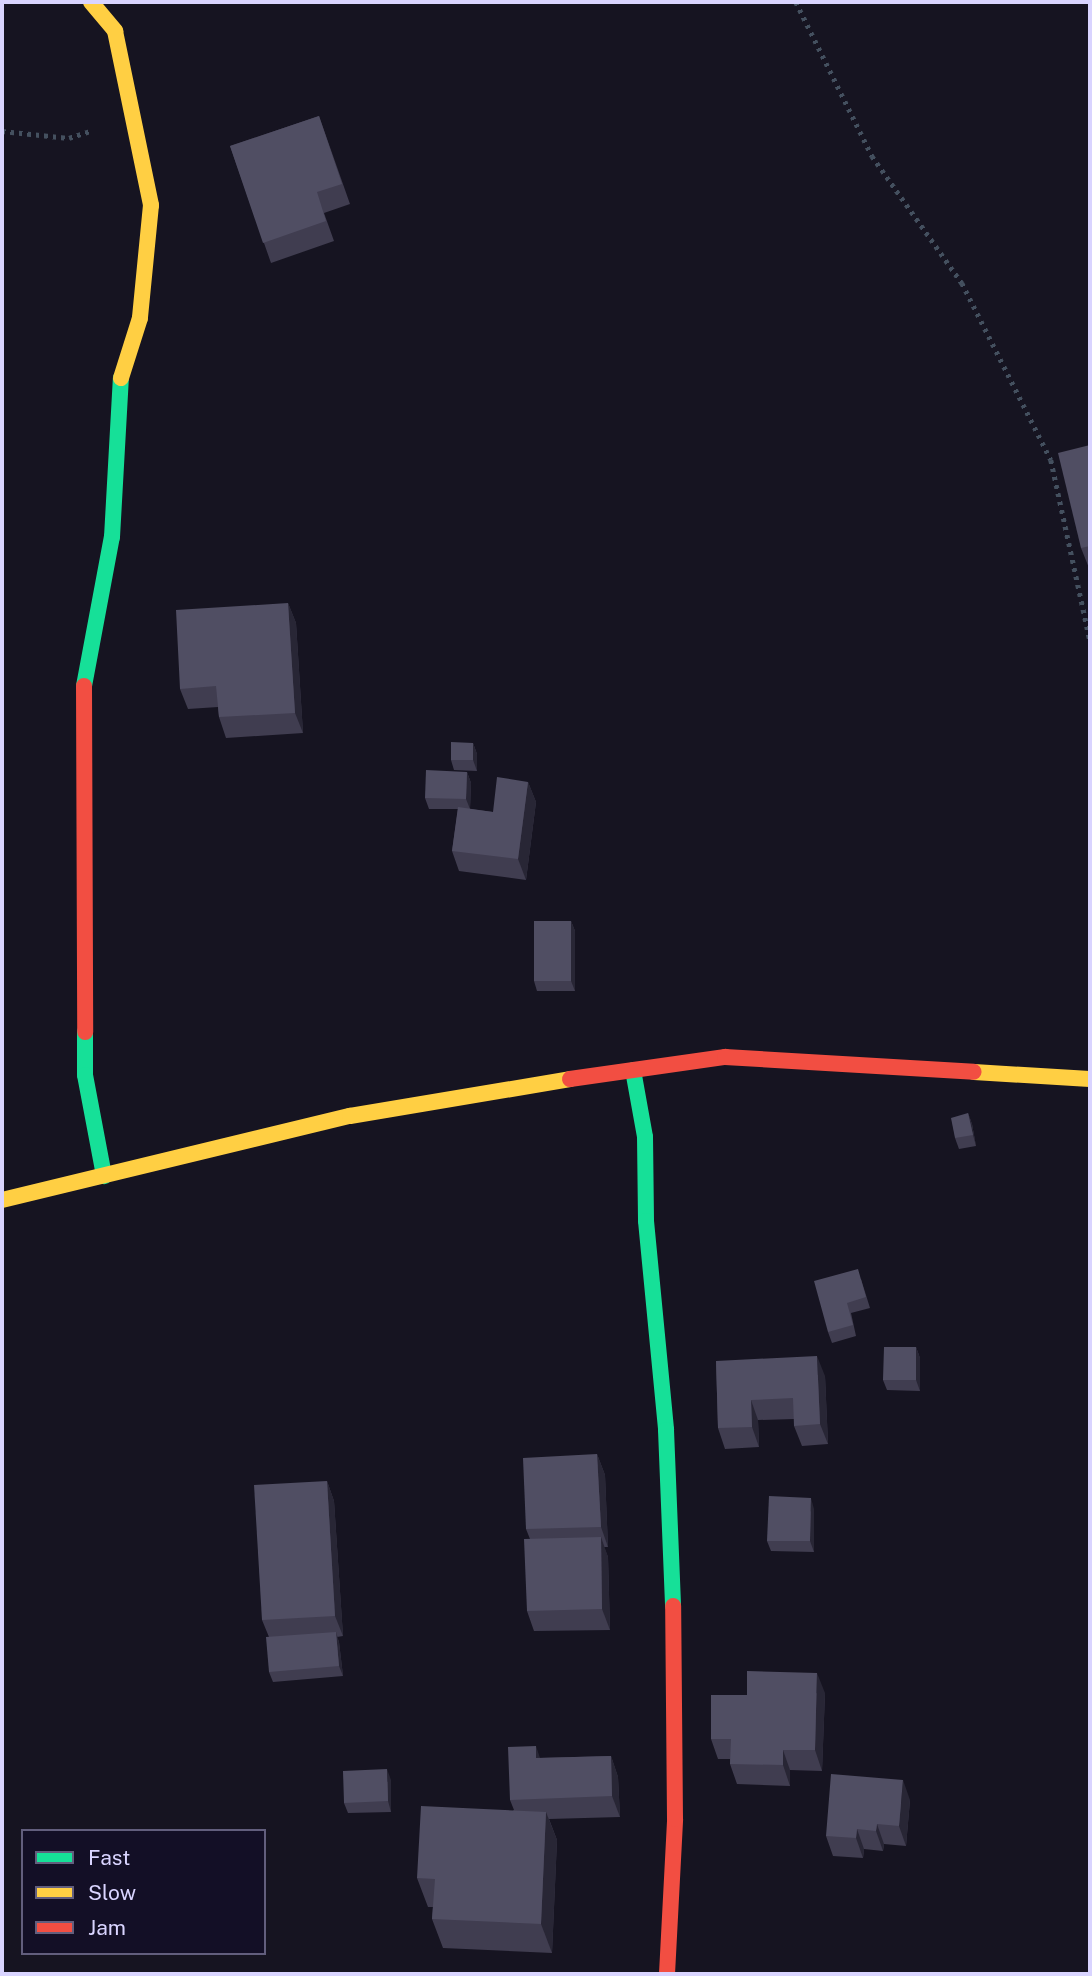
<!DOCTYPE html>
<html>
<head>
<meta charset="utf-8">
<style>
	body { margin:0 }
	#map { position:relative; width:1092px; height:1976px; overflow:hidden; background:#161421; font-family:"Public Sans",sans-serif }
	div>[style] { position:absolute }
	.path>* { height:4.5px; margin-top:-2.25px; transform-origin:0; background:repeating-linear-gradient(90deg,#44505f 0 3.5px,transparent 0 8.5px) }
	.fast>* { height:16px; margin:-8px; padding:0 8px; transform-origin:8px; border-radius:8px; background:#16e098 }
	.slow>* { height:16px; margin:-8px; padding:0 8px; transform-origin:8px; border-radius:8px; background:#ffcf43 }
	.jam>* { height:16px; margin:-8px; padding:0 8px; transform-origin:8px; border-radius:8px; background:#f24e42 }
	.wall>* { inset:0; background:#403d50 }
	.shaded-wall>* { inset:0; background:#282635 }
	.building>* { inset:0; background:#504e63 }
	span { translate:-50% -50%; white-space:nowrap; text-align:center; line-height:1.15; -webkit-text-stroke:5px #130f26; paint-order:stroke }
	.frame { position:absolute; inset:0; border:4px solid #d9d4ff; pointer-events:none }
	.legend { position:absolute; left:21px; top:1829px; width:245px; height:126px; box-sizing:border-box; background:#130f26; border:2px solid #625e7d; margin:0; padding:9px 12px; list-style:none; font-size:21px; color:#d9d4ff }
	.legend li { display:flex; align-items:center; gap:14px; height:35px }
	.legend b { width:35px; border:2px solid #625e7d }
</style>
</head>
<body>
<div id="map">
	<div class="path">
		<div style="left:796px;top:2px;width:172px;rotate:63.7deg"></div>
		<div style="left:872px;top:156px;width:156px;rotate:54.7deg"></div>
		<div style="left:962px;top:283px;width:198px;rotate:63.3deg"></div>
		<div style="left:1051px;top:460px;width:184px;rotate:77.8deg"></div>
		<div style="left:2px;top:131px;width:67px;rotate:6deg"></div>
		<div style="left:69px;top:138px;width:22px;rotate:-18deg"></div>
	</div>
	<div class="fast">
		<div style="left:84px;top:686px;width:152px;rotate:-79.4deg"></div>
		<div style="left:112px;top:537px;width:159px;rotate:-86.8deg"></div>
		<div style="left:85px;top:1032px;width:43px;rotate:90deg"></div>
		<div style="left:85px;top:1075px;width:103px;rotate:79.3deg"></div>
		<div style="left:633px;top:1070px;width:68px;rotate:79.8deg"></div>
		<div style="left:645px;top:1137px;width:84px;rotate:89.3deg"></div>
		<div style="left:646px;top:1221px;width:210px;rotate:84.5deg"></div>
		<div style="left:666px;top:1430px;width:176px;rotate:87.7deg"></div>
	</div>
	<div class="slow">
		<div style="left:91px;top:2px;width:38px;rotate:50deg"></div>
		<div style="left:115px;top:31px;width:178px;rotate:78.3deg"></div>
		<div style="left:151px;top:205px;width:114px;rotate:95.6deg"></div>
		<div style="left:140px;top:318px;width:63px;rotate:107.6deg"></div>
		<div style="left:974px;top:1072px;width:116px;rotate:3.5deg"></div>
		<div style="left:2px;top:1200px;width:358px;rotate:-13.6deg"></div>
		<div style="left:350px;top:1116px;width:223px;rotate:-9.5deg"></div>
	</div>
	<div class="jam">
		<div style="left:84px;top:686px;width:346px;rotate:89.8deg"></div>
		<div style="left:570px;top:1079px;width:157px;rotate:-8.1deg"></div>
		<div style="left:725px;top:1057px;width:249px;rotate:3.4deg"></div>
		<div style="left:667px;top:1974px;width:155px;rotate:-87deg"></div>
		<div style="left:675px;top:1819px;width:213px;rotate:-90.5deg"></div>
	</div>
	<div class="wall">
		<div style="clip-path:polygon(319px 116px,350px 204px,324px 213px,334px 241px,271px 263px,230px 146px)"></div>
		<div style="clip-path:polygon(1090px 445px,1090px 568px,1089px 568px,1081px 548px)"></div>
		<div style="clip-path:polygon(288px 603px,296px 623px,303px 733px,226px 738px,219px 717px,218px 707px,188px 709px,180px 689px)"></div>
		<div style="clip-path:polygon(473px 743px,477px 754px,477px 771px,454px 770px,451px 760px)"></div>
		<div style="clip-path:polygon(467px 772px,471px 783px,470px 809px,493px 812px,528px 782px,536px 802px,526px 880px,459px 871px,452px 851px,458px 809px,429px 809px,425px 798px)"></div>
		<div style="clip-path:polygon(571px 921px,575px 931px,575px 991px,537px 991px,534px 981px)"></div>
		<div style="clip-path:polygon(968px 1113px,972px 1124px,976px 1146px,959px 1149px,955px 1138px)"></div>
		<div style="clip-path:polygon(861px 1279px,870px 1308px,851px 1313px,856px 1336px,832px 1343px,828px 1332px)"></div>
		<div style="clip-path:polygon(916px 1347px,920px 1358px,920px 1391px,887px 1390px,883px 1380px)"></div>
		<div style="clip-path:polygon(716px 1361px,825px 1376px,828px 1444px,802px 1446px,794px 1426px,794px 1419px,758px 1420px,759px 1447px,725px 1449px,718px 1428px)"></div>
		<div style="clip-path:polygon(597px 1454px,605px 1475px,608px 1547px,604px 1547px,608px 1557px,610px 1630px,534px 1631px,527px 1611px,530px 1539px,526px 1529px)"></div>
		<div style="clip-path:polygon(327px 1481px,334px 1501px,343px 1636px,337px 1637px,339px 1642px,343px 1676px,273px 1682px,269px 1672px,269px 1637px,262px 1620px)"></div>
		<div style="clip-path:polygon(814px 1509px,814px 1552px,771px 1551px,767px 1541px)"></div>
		<div style="clip-path:polygon(825px 1693px,822px 1771px,790px 1770px,790px 1786px,737px 1784px,730px 1764px,730px 1759px,718px 1759px,711px 1739px,747px 1695px)"></div>
		<div style="clip-path:polygon(611px 1756px,618px 1777px,620px 1817px,549px 1819px,557px 1840px,552px 1953px,443px 1948px,432px 1919px,433px 1907px,428px 1907px,417px 1878px,514px 1810px,510px 1800px,540px 1758px)"></div>
		<div style="clip-path:polygon(391px 1780px,391px 1812px,348px 1813px,344px 1803px)"></div>
		<div style="clip-path:polygon(910px 1800px,906px 1846px,884px 1844px,883px 1851px,864px 1849px,863px 1858px,833px 1856px,826px 1836px)"></div>
	</div>
	<div class="shaded-wall">
		<div style="clip-path:polygon(288px 603px,296px 623px,303px 733px,295px 713px)"></div>
		<div style="clip-path:polygon(473px 743px,477px 754px,477px 771px,473px 760px)"></div>
		<div style="clip-path:polygon(467px 772px,471px 783px,470px 809px,466px 799px)"></div>
		<div style="clip-path:polygon(528px 782px,536px 802px,526px 880px,518px 859px)"></div>
		<div style="clip-path:polygon(571px 921px,575px 931px,575px 991px,571px 981px)"></div>
		<div style="clip-path:polygon(968px 1113px,972px 1124px,976px 1146px,973px 1135px)"></div>
		<div style="clip-path:polygon(916px 1347px,920px 1358px,920px 1391px,916px 1380px)"></div>
		<div style="clip-path:polygon(817px 1356px,825px 1376px,828px 1444px,820px 1424px)"></div>
		<div style="clip-path:polygon(751px 1400px,758px 1420px,759px 1447px,752px 1427px)"></div>
		<div style="clip-path:polygon(597px 1454px,605px 1475px,608px 1547px,601px 1527px)"></div>
		<div style="clip-path:polygon(327px 1481px,334px 1501px,343px 1636px,335px 1616px)"></div>
		<div style="clip-path:polygon(811px 1498px,814px 1509px,814px 1552px,810px 1541px)"></div>
		<div style="clip-path:polygon(601px 1537px,608px 1557px,610px 1630px,602px 1609px)"></div>
		<div style="clip-path:polygon(336px 1632px,339px 1642px,343px 1676px,339px 1666px)"></div>
		<div style="clip-path:polygon(817px 1673px,825px 1693px,822px 1771px,815px 1750px)"></div>
		<div style="clip-path:polygon(536px 1746px,543px 1767px,536px 1758px)"></div>
		<div style="clip-path:polygon(783px 1750px,790px 1770px,790px 1786px,783px 1765px)"></div>
		<div style="clip-path:polygon(611px 1756px,618px 1777px,620px 1817px,612px 1796px)"></div>
		<div style="clip-path:polygon(387px 1769px,391px 1780px,391px 1812px,388px 1801px)"></div>
		<div style="clip-path:polygon(903px 1780px,910px 1800px,906px 1846px,899px 1826px)"></div>
		<div style="clip-path:polygon(546px 1812px,557px 1840px,552px 1953px,541px 1924px)"></div>
		<div style="clip-path:polygon(877px 1824px,884px 1844px,883px 1851px,876px 1831px)"></div>
		<div style="clip-path:polygon(857px 1829px,864px 1849px,863px 1858px,856px 1838px)"></div>
	</div>
	<div class="building">
		<div style="clip-path:polygon(319px 116px,342px 184px,317px 192px,326px 221px,263px 243px,230px 146px)"></div>
		<div style="clip-path:polygon(1090px 445px,1090px 546px,1081px 548px,1058px 453px)"></div>
		<div style="clip-path:polygon(288px 603px,295px 713px,219px 717px,216px 686px,180px 689px,176px 610px)"></div>
		<div style="clip-path:polygon(451px 742px,473px 743px,473px 760px,451px 760px)"></div>
		<div style="clip-path:polygon(426px 770px,467px 772px,466px 799px,425px 798px)"></div>
		<div style="clip-path:polygon(497px 777px,528px 782px,518px 859px,452px 851px,458px 807px,493px 812px)"></div>
		<div style="clip-path:polygon(534px 921px,571px 921px,571px 981px,534px 981px)"></div>
		<div style="clip-path:polygon(968px 1113px,973px 1135px,955px 1138px,951px 1118px)"></div>
		<div style="clip-path:polygon(858px 1269px,866px 1297px,847px 1303px,853px 1325px,828px 1332px,814px 1281px)"></div>
		<div style="clip-path:polygon(884px 1347px,916px 1347px,916px 1380px,883px 1380px)"></div>
		<div style="clip-path:polygon(817px 1356px,820px 1424px,794px 1426px,793px 1398px,751px 1400px,752px 1427px,718px 1428px,716px 1361px)"></div>
		<div style="clip-path:polygon(597px 1454px,601px 1527px,526px 1529px,523px 1458px)"></div>
		<div style="clip-path:polygon(327px 1481px,335px 1616px,262px 1620px,254px 1485px)"></div>
		<div style="clip-path:polygon(769px 1496px,811px 1498px,810px 1541px,767px 1541px)"></div>
		<div style="clip-path:polygon(601px 1537px,602px 1609px,527px 1611px,524px 1539px)"></div>
		<div style="clip-path:polygon(336px 1632px,339px 1666px,269px 1672px,266px 1637px)"></div>
		<div style="clip-path:polygon(747px 1671px,817px 1673px,815px 1750px,783px 1750px,783px 1765px,730px 1764px,731px 1739px,711px 1739px,711px 1695px,747px 1695px)"></div>
		<div style="clip-path:polygon(536px 1746px,536px 1758px,611px 1756px,612px 1796px,510px 1800px,508px 1747px)"></div>
		<div style="clip-path:polygon(387px 1769px,388px 1801px,344px 1803px,343px 1771px)"></div>
		<div style="clip-path:polygon(831px 1774px,903px 1780px,899px 1826px,877px 1824px,876px 1831px,857px 1829px,856px 1838px,826px 1836px)"></div>
		<div style="clip-path:polygon(421px 1806px,546px 1812px,541px 1924px,432px 1919px,435px 1879px,417px 1878px)"></div>
	</div>
	<div class="frame"></div>
	<ul class="legend">
	<li><b style="height:9px;background:#16e098"></b>Fast</li>
	<li><b style="height:9px;background:#ffcf43"></b>Slow</li>
	<li><b style="height:9px;background:#f24e42"></b>Jam</li>
	</ul>
</div>
</body>
</html>
